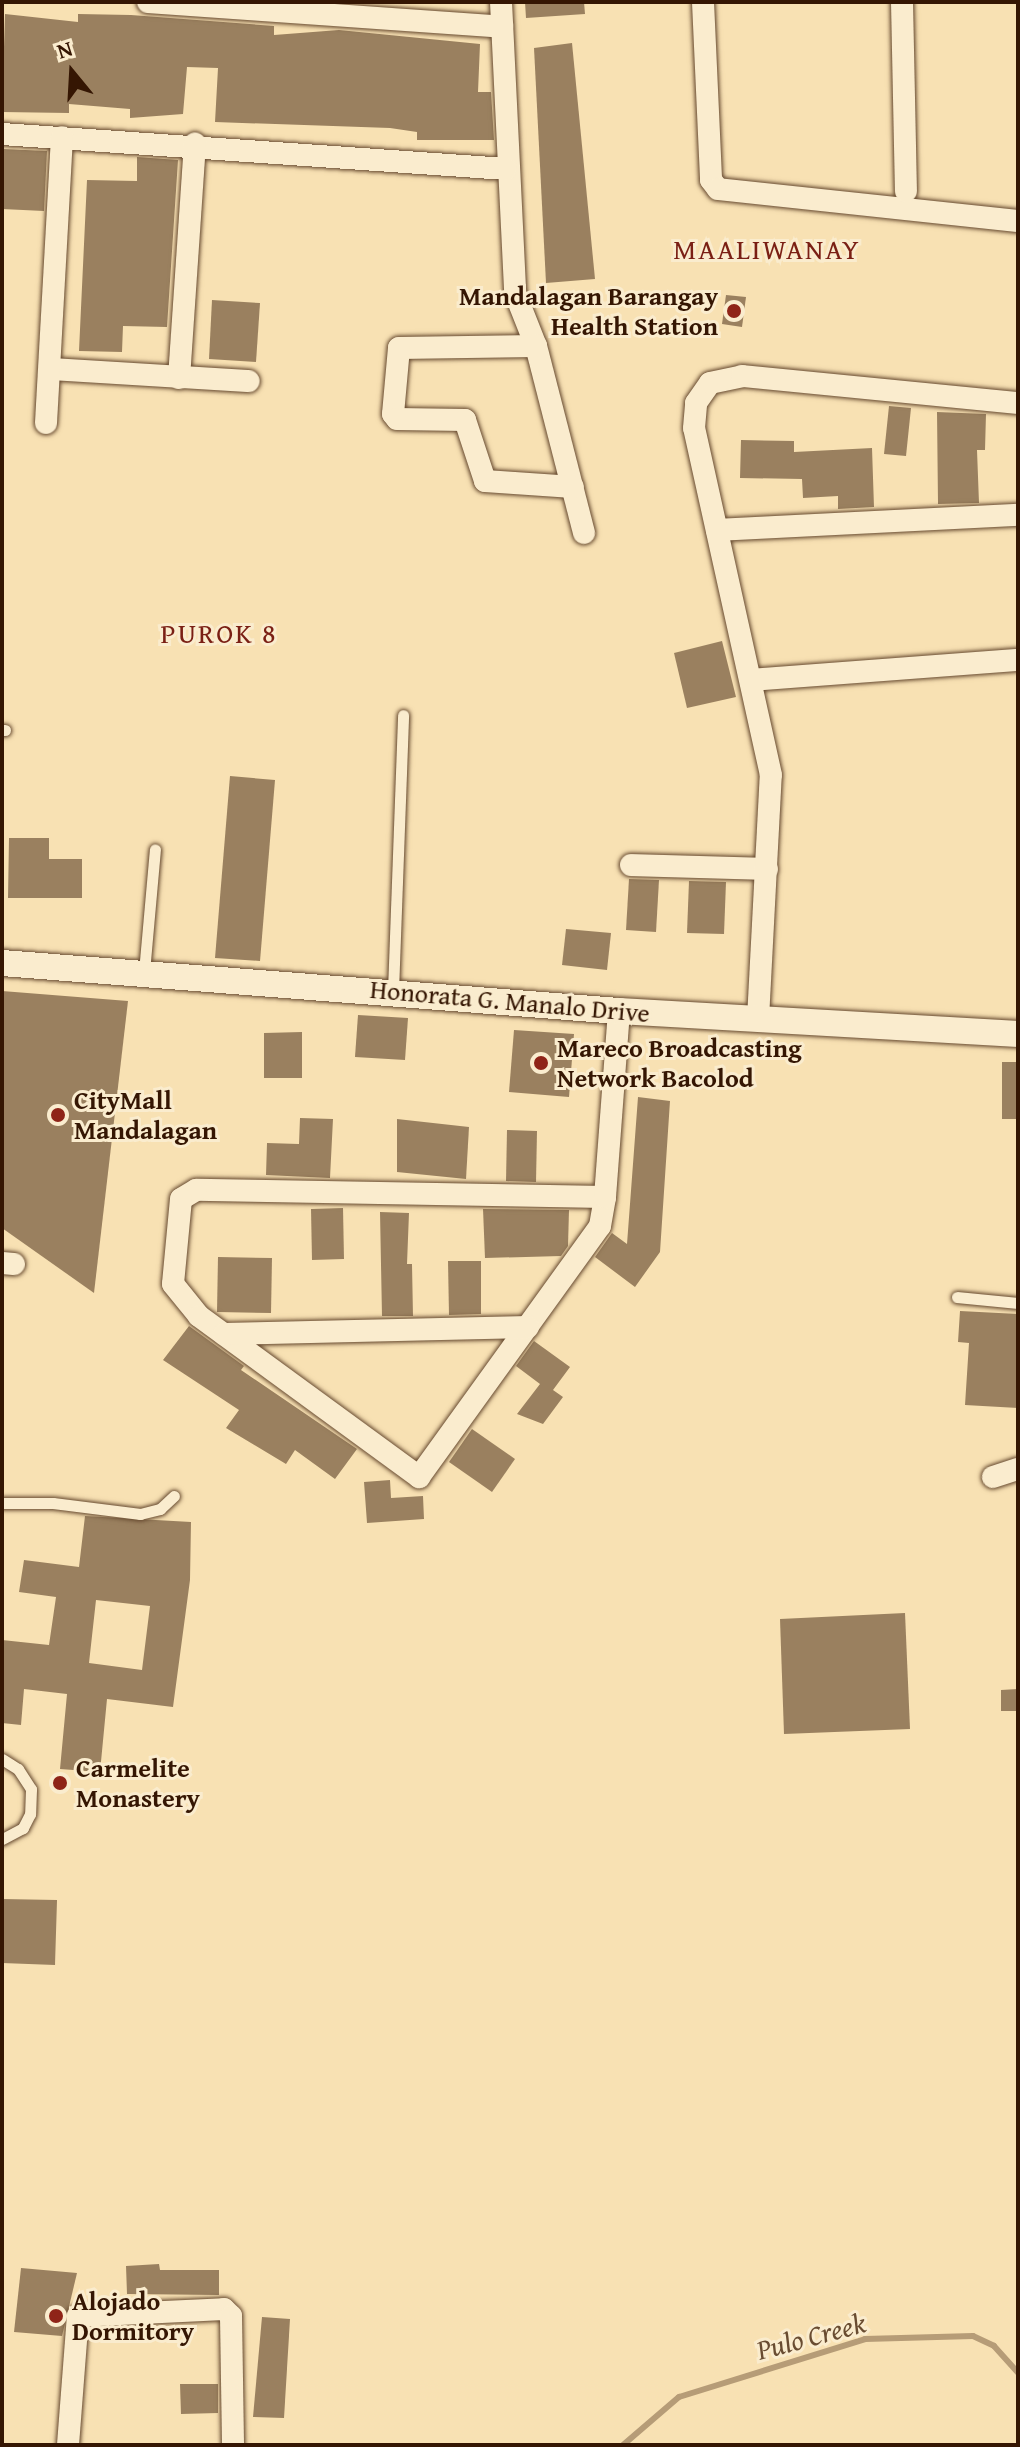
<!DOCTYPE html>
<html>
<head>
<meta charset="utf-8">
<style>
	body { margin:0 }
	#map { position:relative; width:1020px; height:2447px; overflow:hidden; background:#f8e1b3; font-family:"Gentium Book Plus",serif }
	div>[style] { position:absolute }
	.stream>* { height:6px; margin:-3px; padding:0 3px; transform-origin:3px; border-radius:3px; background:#b69c77 }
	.building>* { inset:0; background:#9a805f }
	.roads { filter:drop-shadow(0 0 2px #66492f) drop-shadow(0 0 2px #66492f) }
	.service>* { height:11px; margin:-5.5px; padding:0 5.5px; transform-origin:5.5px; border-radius:5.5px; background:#faecce }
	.minor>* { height:22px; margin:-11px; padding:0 11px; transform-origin:11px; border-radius:11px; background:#faecce }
	.tertiary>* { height:26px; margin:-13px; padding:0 13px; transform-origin:13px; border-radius:13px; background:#faecce }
	.dots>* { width:22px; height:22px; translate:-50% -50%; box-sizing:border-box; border:4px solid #faecce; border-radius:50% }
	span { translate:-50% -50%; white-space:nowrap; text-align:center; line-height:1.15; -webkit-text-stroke:6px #faecce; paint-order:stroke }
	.poi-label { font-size:26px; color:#351603; font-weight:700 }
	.right { translate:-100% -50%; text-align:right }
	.left { translate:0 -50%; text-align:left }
	.street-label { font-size:26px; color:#351603 }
	.neighbourhood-label { font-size:28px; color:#7a1f14; letter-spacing:2px }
	.water-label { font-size:28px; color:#694c31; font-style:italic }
	.frame { position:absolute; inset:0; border:4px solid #351603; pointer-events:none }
	.north { position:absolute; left:32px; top:32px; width:80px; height:80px; -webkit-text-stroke:6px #faecce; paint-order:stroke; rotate:342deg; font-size:22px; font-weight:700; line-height:32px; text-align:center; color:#351603 }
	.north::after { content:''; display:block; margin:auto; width:28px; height:36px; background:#351603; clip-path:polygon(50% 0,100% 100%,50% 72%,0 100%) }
</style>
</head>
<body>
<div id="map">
	<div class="stream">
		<div style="left:623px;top:2445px;width:74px;rotate:-40.6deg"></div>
		<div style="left:679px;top:2397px;width:195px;rotate:-17.3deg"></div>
		<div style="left:865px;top:2339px;width:108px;rotate:-1.6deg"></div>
		<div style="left:973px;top:2336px;width:23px;rotate:25deg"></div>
		<div style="left:994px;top:2346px;width:36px;rotate:48deg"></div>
	</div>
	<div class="building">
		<div style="clip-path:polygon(525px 2px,584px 2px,585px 14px,526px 18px)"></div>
		<div style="clip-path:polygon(5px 14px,78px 22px,78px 14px,131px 15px,274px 26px,274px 35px,339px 30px,480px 44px,478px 92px,491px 92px,494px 140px,417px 140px,417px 132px,390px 128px,215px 122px,218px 68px,187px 67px,183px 114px,130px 118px,130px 109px,69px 104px,69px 113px,2px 112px)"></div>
		<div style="clip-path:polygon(572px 43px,595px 279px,546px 283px,534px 48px)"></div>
		<div style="clip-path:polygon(3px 149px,47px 151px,44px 211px,2px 209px)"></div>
		<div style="clip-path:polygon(137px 157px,178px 160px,167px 327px,123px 326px,122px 352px,79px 351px,87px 180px,137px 181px)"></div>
		<div style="clip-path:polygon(726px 295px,746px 297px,742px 327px,722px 324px)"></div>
		<div style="clip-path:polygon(212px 300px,260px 303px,256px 362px,209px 359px)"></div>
		<div style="clip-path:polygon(889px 406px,911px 408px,906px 456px,884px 454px)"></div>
		<div style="clip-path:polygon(937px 412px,986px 414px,985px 450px,977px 450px,979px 503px,938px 504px)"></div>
		<div style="clip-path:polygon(741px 440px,794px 441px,794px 452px,872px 448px,874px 507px,838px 509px,838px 496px,803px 498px,802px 479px,740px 478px)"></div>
		<div style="clip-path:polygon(722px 641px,736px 697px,687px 708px,674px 653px)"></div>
		<div style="clip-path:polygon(230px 776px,275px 780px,260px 961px,215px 958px)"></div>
		<div style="clip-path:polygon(9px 838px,49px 838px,49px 859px,82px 859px,82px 898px,8px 898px)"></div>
		<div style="clip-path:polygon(629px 879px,659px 880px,656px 932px,626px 930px)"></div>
		<div style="clip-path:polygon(689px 881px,726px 882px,724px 934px,687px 933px)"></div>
		<div style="clip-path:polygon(566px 929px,611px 933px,607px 970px,562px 965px)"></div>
		<div style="clip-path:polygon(2px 991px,128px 1001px,94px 1293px,2px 1228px)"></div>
		<div style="clip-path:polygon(358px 1015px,408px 1018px,405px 1060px,355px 1057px)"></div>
		<div style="clip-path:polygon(514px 1030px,574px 1034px,569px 1097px,509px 1092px)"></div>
		<div style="clip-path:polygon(302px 1032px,302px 1078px,264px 1078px,264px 1033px)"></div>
		<div style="clip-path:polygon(1002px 1062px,1018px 1062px,1018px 1119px,1002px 1119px)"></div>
		<div style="clip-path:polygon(638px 1097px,670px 1101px,660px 1252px,635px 1287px,595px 1257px,612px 1233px,627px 1244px)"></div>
		<div style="clip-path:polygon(300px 1118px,333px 1119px,330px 1178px,266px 1175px,267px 1143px,299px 1144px)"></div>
		<div style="clip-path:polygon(397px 1119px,469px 1127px,466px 1179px,397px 1172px)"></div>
		<div style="clip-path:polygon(507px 1130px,537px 1131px,536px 1182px,506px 1181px)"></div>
		<div style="clip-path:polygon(343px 1208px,344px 1259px,312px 1260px,311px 1209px)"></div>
		<div style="clip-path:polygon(483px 1209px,569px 1210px,568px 1246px,561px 1256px,485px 1258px)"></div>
		<div style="clip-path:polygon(380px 1212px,409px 1213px,407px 1264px,412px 1264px,413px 1316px,382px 1316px)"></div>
		<div style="clip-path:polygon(218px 1257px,272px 1258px,271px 1313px,217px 1312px)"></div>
		<div style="clip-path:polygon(448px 1261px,481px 1261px,481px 1314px,449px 1315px)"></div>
		<div style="clip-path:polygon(960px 1311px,1018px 1314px,1018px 1408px,965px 1405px,969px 1343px,958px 1342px)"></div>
		<div style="clip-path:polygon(189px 1326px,244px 1366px,241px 1370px,357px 1449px,335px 1479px,295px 1450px,286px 1464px,226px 1428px,239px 1410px,163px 1360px)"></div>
		<div style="clip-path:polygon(534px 1341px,570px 1367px,553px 1390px,563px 1397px,543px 1424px,517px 1414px,540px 1384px,516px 1366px)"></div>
		<div style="clip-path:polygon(472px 1429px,515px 1459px,492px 1492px,449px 1462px)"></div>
		<div style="clip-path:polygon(390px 1480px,391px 1498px,423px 1496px,424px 1519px,367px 1523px,364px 1482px)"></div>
		<div style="clip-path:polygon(evenodd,85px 1516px,191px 1522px,190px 1580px,173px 1707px,107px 1699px,100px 1772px,60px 1769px,67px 1694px,24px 1689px,21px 1725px,2px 1723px,2px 1640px,49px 1645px,56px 1597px,19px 1592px,24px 1560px,79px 1567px,85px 1516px,96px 1600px,150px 1606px,142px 1670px,89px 1663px,96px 1600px)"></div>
		<div style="clip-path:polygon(905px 1613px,910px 1729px,784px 1734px,780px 1619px)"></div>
		<div style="clip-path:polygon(1018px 1689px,1018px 1711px,1001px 1711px,1001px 1690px)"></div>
		<div style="clip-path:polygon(2px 1899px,57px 1900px,55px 1965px,2px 1963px)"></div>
		<div style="clip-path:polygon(159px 2264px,160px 2270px,219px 2270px,219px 2295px,127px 2294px,126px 2266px)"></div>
		<div style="clip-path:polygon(21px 2268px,77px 2273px,62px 2336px,14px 2332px)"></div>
		<div style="clip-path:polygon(262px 2317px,290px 2319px,284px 2418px,253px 2417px)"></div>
		<div style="clip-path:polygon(180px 2384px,218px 2384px,218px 2413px,181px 2414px)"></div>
	</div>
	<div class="roads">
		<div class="service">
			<div style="left:2px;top:730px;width:3px"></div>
			<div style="left:144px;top:972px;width:123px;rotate:-84.9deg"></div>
			<div style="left:393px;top:991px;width:276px;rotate:-87.9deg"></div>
			<div style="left:957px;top:1297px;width:61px;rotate:5.6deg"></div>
			<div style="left:2px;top:1503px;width:51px"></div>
			<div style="left:53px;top:1503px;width:88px;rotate:7.2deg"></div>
			<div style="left:140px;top:1514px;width:21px;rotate:-14deg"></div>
			<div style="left:160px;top:1509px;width:19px;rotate:-43deg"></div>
			<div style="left:2px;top:1759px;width:19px;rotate:32deg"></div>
			<div style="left:18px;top:1769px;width:24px;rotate:57deg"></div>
			<div style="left:31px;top:1789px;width:25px;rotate:92deg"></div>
			<div style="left:30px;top:1814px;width:16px;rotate:117deg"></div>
			<div style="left:23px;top:1828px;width:24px;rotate:152deg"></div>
		</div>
		<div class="minor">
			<div style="left:148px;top:2px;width:355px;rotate:4deg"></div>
			<div style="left:501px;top:2px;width:291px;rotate:87.2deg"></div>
			<div style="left:515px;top:293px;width:57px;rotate:68.4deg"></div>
			<div style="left:536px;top:346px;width:193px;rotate:75.6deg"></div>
			<div style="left:703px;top:2px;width:178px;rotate:87.4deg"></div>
			<div style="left:711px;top:180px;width:11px;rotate:52deg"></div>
			<div style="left:718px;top:189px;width:302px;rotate:6.1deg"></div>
			<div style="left:902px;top:2px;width:189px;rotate:88.8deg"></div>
			<div style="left:2px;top:134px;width:505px;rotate:3.97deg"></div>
			<div style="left:536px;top:346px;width:137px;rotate:179.2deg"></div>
			<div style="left:399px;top:348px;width:66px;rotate:95.2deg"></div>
			<div style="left:393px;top:414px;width:6px;rotate:51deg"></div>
			<div style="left:397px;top:419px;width:68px;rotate:0.8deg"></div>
			<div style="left:465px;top:420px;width:64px;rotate:71.8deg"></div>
			<div style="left:485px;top:481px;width:88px;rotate:3.9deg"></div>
			<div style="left:50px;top:369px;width:199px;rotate:3.5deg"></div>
			<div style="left:179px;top:378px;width:235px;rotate:-86.1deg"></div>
			<div style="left:46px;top:423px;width:286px;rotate:-86.8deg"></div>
			<div style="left:717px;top:530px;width:301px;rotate:-2.9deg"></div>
			<div style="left:751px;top:680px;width:268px;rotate:-4.3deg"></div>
			<div style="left:631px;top:865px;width:136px;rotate:1.7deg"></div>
			<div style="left:758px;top:1019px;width:244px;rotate:-87deg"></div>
			<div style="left:771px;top:775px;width:355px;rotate:-102.5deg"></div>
			<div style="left:694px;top:428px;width:25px;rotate:-85deg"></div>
			<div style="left:696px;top:403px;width:24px;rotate:-55deg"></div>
			<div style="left:710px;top:383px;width:33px;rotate:-12deg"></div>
			<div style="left:742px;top:376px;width:277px;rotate:5.6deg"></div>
			<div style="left:605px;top:1197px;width:409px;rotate:-179deg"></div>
			<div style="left:196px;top:1190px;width:17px;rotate:149deg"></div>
			<div style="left:181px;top:1199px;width:85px;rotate:95.4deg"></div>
			<div style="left:173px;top:1284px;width:41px;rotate:50.9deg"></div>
			<div style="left:199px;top:1316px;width:273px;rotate:36.2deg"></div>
			<div style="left:419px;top:1477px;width:309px;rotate:-54.2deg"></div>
			<div style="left:600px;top:1226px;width:29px;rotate:-80deg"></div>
			<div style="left:605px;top:1197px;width:187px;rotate:-85.7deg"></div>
			<div style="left:2px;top:1263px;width:12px;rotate:5deg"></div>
			<div style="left:224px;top:1334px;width:304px;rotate:-1.3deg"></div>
			<div style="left:993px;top:1477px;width:26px;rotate:-18deg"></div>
			<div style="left:68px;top:2445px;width:129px;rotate:-85.6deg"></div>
			<div style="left:78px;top:2316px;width:146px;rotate:-2.7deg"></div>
			<div style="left:224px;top:2309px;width:10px;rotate:45deg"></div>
			<div style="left:231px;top:2316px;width:129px;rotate:89.1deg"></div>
		</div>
		<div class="tertiary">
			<div style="left:2px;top:963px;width:619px;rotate:4.45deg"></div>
			<div style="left:619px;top:1011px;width:400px;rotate:3.3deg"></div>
		</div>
	</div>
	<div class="dots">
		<div style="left:734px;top:311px;background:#8f2418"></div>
		<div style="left:541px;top:1063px;background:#8f2418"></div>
		<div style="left:58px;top:1115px;background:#8f2418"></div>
		<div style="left:60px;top:1783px;background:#8f2418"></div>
		<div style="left:56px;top:2316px;background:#8f2418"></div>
	</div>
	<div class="poi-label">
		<span class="right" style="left:718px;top:311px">Mandalagan Barangay<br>Health Station</span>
		<span class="left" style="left:557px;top:1063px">Mareco Broadcasting<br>Network Bacolod</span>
		<span class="left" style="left:74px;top:1115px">CityMall<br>Mandalagan</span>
		<span class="left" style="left:76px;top:1783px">Carmelite<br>Monastery</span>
		<span class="left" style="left:72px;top:2316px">Alojado<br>Dormitory</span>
	</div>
	<div class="street-label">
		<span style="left:510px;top:1001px;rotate:5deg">Honorata G. Manalo Drive</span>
	</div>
	<div class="neighbourhood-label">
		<span style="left:767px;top:249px">MAALIWANAY</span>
		<span style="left:219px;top:633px">PUROK 8</span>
	</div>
	<div class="water-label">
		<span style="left:811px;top:2336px;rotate:-15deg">Pulo Creek</span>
	</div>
	<div class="frame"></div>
	<div class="north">N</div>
</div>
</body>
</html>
